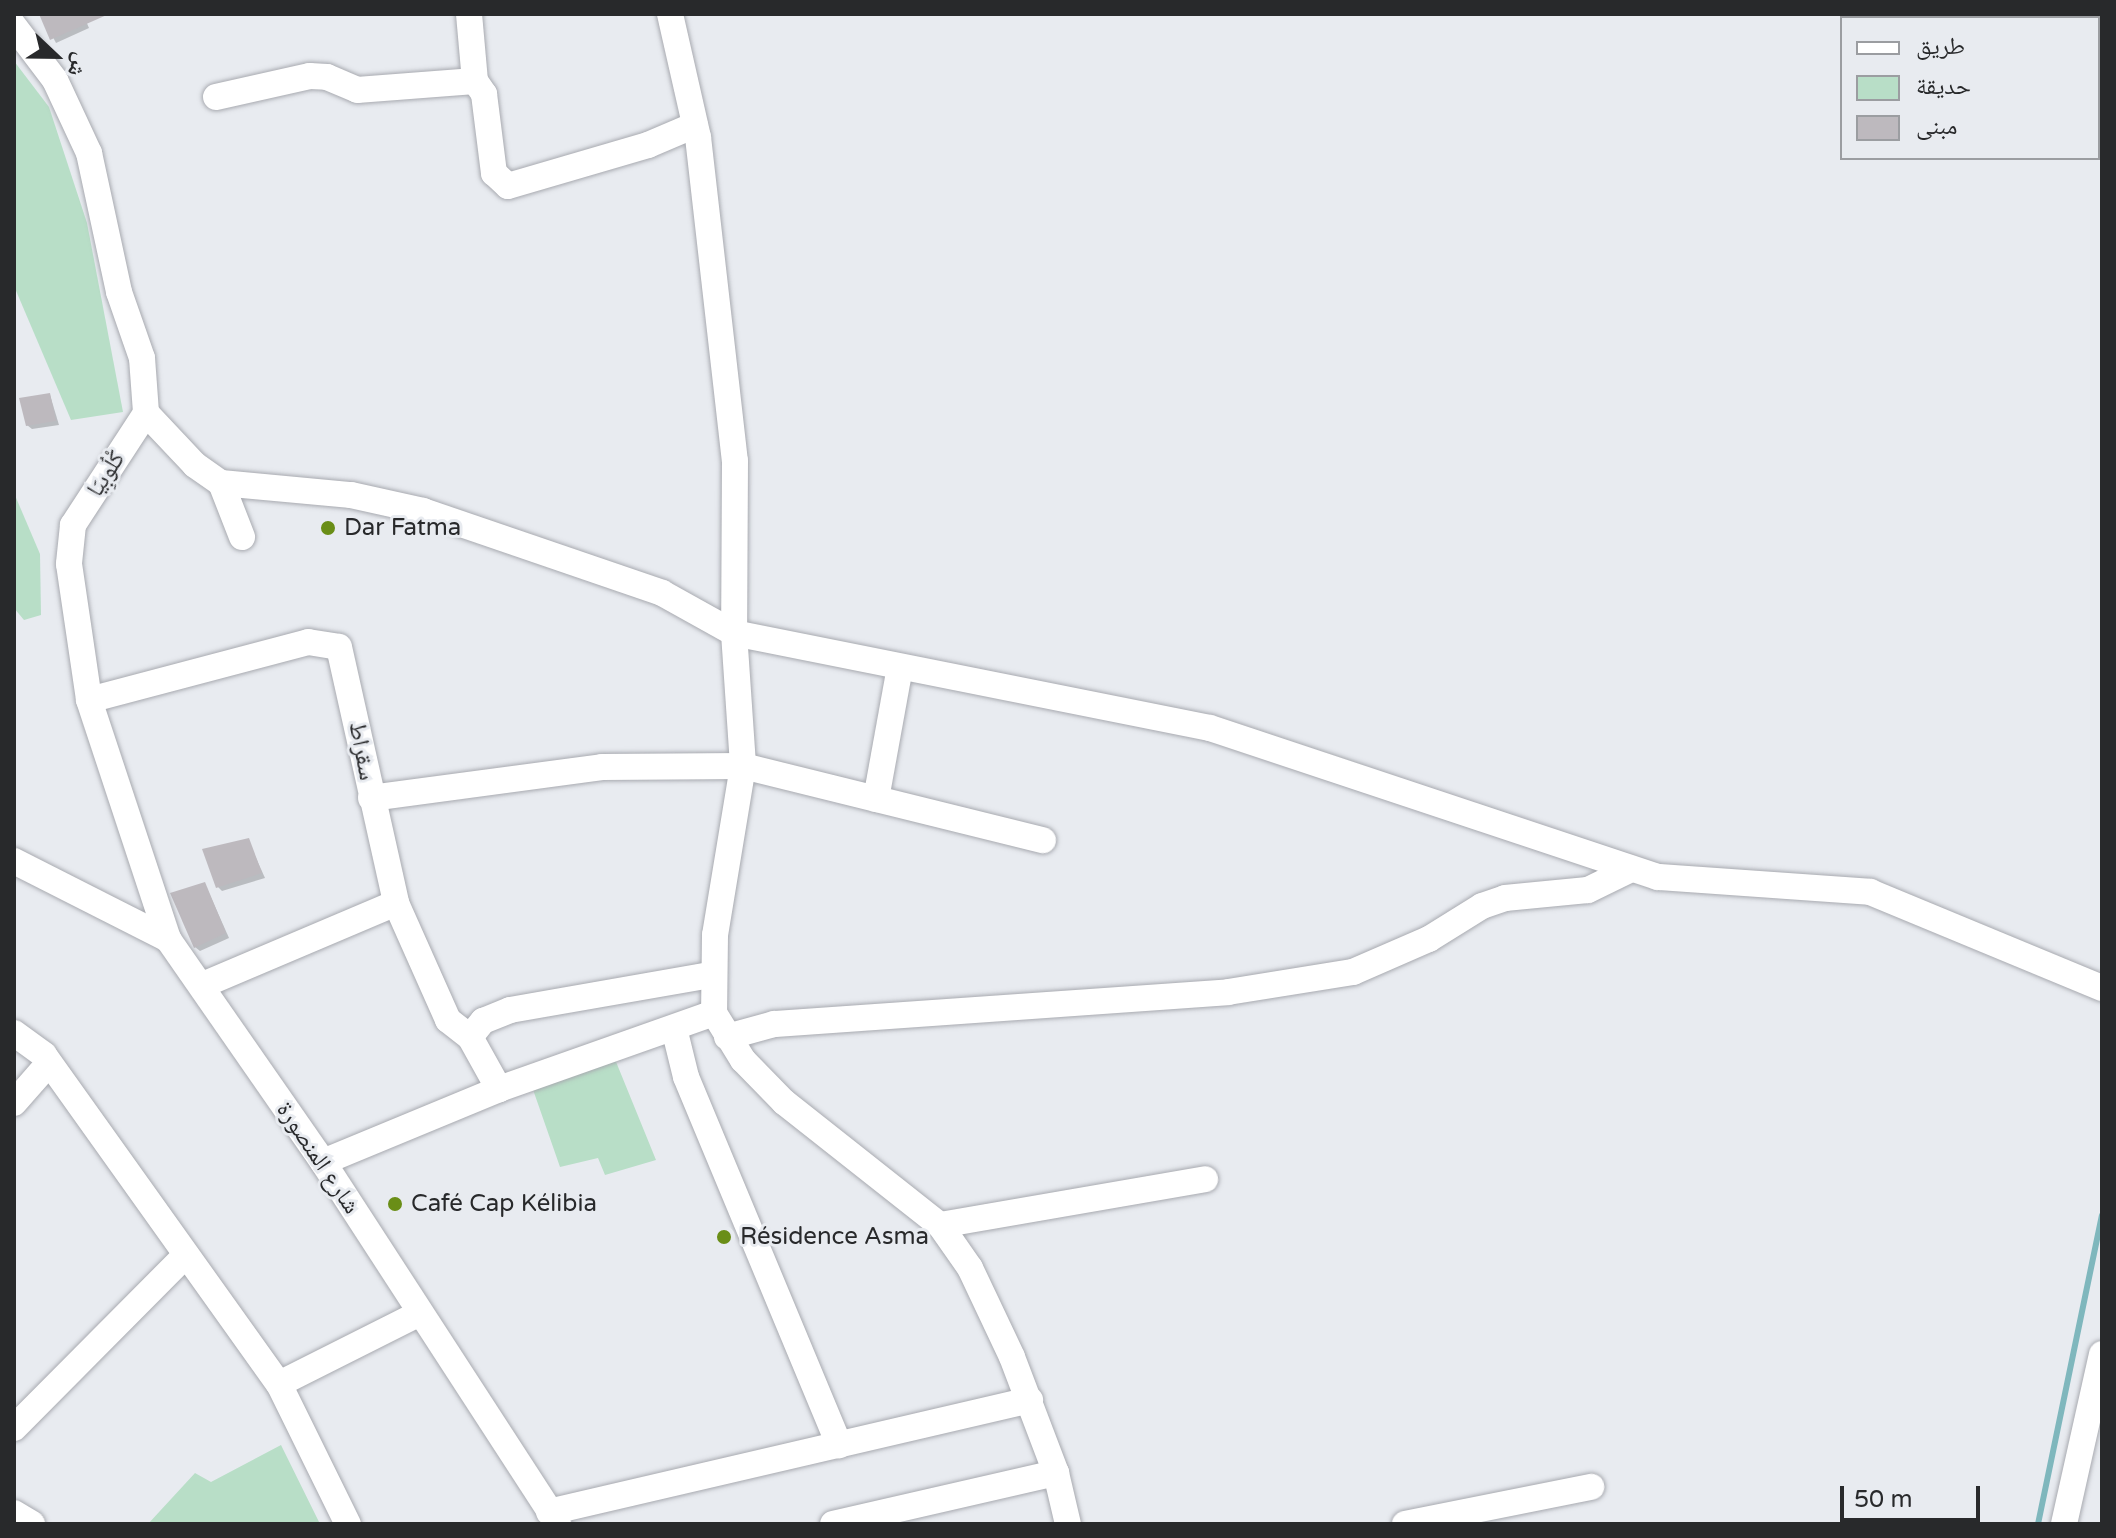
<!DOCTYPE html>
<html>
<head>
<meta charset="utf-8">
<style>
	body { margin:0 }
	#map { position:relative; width:2116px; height:1538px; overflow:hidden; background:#e8ebf0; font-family:"Varela Round","Noto Naskh Arabic",sans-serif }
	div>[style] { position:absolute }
	.green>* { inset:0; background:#b8dec7 }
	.shadow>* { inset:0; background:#0003 }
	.stream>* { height:6px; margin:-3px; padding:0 3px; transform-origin:3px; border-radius:3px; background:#7fb7bd }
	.building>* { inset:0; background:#bdb9be }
	.roads { filter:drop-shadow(0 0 2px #a8aab0) drop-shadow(0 0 2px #a8aab0) }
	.minor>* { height:26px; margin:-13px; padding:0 13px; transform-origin:13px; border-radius:13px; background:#fff }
	.dots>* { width:22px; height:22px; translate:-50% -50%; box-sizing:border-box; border:4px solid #e8ebf0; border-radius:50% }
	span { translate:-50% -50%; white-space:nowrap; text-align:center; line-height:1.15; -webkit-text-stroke:6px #e8ebf0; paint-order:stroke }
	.street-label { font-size:24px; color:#28292b }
	.poi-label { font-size:24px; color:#28292b }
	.left { translate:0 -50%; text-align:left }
	.frame { position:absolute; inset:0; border:16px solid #28292b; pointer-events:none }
	.legend { position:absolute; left:1840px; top:16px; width:260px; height:144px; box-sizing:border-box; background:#e8ebf0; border:2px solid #9b9da1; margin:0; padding:10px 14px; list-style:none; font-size:24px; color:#28292b }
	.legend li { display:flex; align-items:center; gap:16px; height:40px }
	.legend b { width:40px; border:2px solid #9b9da1 }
	.north { position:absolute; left:16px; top:16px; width:80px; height:80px; -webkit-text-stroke:6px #e8ebf0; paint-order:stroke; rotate:112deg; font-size:22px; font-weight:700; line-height:32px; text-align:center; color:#28292b }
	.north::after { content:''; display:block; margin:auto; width:28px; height:36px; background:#28292b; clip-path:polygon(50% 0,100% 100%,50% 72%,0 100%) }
	.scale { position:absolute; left:1840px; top:1486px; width:140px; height:36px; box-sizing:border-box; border:4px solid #28292b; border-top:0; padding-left:10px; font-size:24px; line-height:28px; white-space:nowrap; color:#28292b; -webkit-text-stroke:6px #e8ebf0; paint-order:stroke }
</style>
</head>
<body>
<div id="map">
	<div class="green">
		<div style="clip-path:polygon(14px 61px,49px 107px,87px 223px,123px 412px,71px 420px,14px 286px)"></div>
		<div style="clip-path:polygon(14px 493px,40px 554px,41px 615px,24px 620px,14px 608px)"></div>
		<div style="clip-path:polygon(610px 1047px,656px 1160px,605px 1175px,598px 1158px,560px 1167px,530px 1081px)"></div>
		<div style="clip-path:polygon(281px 1445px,320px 1524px,148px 1524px,195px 1473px,211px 1482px)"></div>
	</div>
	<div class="shadow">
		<div style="clip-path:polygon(41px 14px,83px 14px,89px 28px,56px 43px)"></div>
		<div style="clip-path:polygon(50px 395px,59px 425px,32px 429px,27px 425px)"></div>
		<div style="clip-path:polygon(248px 840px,265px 878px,222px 891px,218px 887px)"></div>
		<div style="clip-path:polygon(205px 884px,229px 938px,200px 951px,195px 947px)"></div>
	</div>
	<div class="stream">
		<div style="left:2038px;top:1524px;width:315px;rotate:-78.3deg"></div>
	</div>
	<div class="building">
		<div style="clip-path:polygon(39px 14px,109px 14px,50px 40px)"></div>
		<div style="clip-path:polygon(50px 393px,56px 421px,26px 426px,19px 398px)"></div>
		<div style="clip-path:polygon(249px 838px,262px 873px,216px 888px,202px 849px)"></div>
		<div style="clip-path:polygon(205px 882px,226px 933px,194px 948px,170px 893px)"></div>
	</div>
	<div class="roads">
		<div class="minor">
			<div style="left:469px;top:14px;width:67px;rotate:84.9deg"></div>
			<div style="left:670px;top:14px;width:126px;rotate:77.2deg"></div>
			<div style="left:698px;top:137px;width:326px;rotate:83.5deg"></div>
			<div style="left:735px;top:461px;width:172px;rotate:90.3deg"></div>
			<div style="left:734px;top:633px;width:133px;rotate:86.1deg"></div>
			<div style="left:743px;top:766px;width:171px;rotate:99.4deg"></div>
			<div style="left:715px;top:935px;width:78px;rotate:90.7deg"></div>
			<div style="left:714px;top:1013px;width:55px;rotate:58.3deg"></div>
			<div style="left:743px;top:1060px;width:59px;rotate:45.7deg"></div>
			<div style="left:784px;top:1102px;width:199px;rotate:38.3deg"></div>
			<div style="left:940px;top:1225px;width:52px;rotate:55.1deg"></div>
			<div style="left:970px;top:1268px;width:98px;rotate:64.7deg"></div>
			<div style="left:1012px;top:1357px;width:124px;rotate:69.2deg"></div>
			<div style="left:1056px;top:1473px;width:52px;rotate:76.8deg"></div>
			<div style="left:14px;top:26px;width:68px;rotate:52.8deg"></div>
			<div style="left:55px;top:80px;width:81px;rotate:65deg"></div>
			<div style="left:89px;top:153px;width:142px;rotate:77.8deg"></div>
			<div style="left:119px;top:292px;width:70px;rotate:70.8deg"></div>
			<div style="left:142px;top:358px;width:55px;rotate:85.8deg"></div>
			<div style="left:146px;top:413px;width:134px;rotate:123.1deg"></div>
			<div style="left:73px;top:525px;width:39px;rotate:96deg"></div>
			<div style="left:69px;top:564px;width:137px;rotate:81.6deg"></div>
			<div style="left:89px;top:700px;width:252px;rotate:71.7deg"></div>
			<div style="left:216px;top:97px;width:96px;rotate:-12.6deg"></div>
			<div style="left:310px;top:76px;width:17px;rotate:3deg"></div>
			<div style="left:327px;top:77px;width:33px;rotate:23deg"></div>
			<div style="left:357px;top:90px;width:118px;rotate:-4.4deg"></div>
			<div style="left:475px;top:81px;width:16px;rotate:55deg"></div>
			<div style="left:484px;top:94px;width:80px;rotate:82.8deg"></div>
			<div style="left:494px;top:173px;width:19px;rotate:43deg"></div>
			<div style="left:508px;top:186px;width:146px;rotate:-16.3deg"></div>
			<div style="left:648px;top:145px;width:51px;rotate:-23.1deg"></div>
			<div style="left:146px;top:413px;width:71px;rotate:46.7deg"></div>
			<div style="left:195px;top:465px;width:32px;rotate:35deg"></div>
			<div style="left:221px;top:483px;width:131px;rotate:5.3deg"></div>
			<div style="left:351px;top:495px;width:74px;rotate:12.5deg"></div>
			<div style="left:423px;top:511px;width:253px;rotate:18.9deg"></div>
			<div style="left:662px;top:593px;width:82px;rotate:29.1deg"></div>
			<div style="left:734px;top:633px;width:485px;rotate:11.3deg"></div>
			<div style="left:1210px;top:728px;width:472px;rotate:18.4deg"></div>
			<div style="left:1658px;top:877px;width:213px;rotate:4deg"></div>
			<div style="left:1870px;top:892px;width:251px;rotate:22.5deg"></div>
			<div style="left:221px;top:483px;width:58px;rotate:68.7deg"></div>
			<div style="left:89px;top:700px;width:227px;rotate:-14.8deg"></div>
			<div style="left:308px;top:642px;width:31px;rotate:9deg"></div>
			<div style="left:339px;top:647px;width:262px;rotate:77.4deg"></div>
			<div style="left:396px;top:903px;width:210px;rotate:157deg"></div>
			<div style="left:371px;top:798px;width:233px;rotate:-7.6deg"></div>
			<div style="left:602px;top:767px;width:141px;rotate:-0.4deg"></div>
			<div style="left:743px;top:766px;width:309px;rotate:13.9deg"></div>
			<div style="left:876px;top:799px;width:134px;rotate:-79.7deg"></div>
			<div style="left:14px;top:861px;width:173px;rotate:26.9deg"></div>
			<div style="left:168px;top:939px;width:272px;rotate:55.2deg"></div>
			<div style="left:323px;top:1162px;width:432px;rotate:57deg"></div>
			<div style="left:396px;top:903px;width:128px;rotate:66deg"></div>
			<div style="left:448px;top:1020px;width:28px;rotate:38deg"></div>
			<div style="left:470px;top:1037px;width:60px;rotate:60.9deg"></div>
			<div style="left:674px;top:1028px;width:50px;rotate:76.2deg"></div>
			<div style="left:686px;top:1077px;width:399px;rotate:67.4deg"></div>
			<div style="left:14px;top:1033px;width:37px;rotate:36deg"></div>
			<div style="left:44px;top:1055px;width:404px;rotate:54.5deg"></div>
			<div style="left:279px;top:1384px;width:156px;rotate:63.8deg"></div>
			<div style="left:470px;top:1037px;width:21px;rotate:-51deg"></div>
			<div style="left:483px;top:1021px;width:29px;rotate:-22deg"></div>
			<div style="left:510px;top:1010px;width:204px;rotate:-9.9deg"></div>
			<div style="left:727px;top:1037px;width:49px;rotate:-15.5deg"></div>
			<div style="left:774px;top:1024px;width:455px;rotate:-4deg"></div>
			<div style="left:1228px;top:992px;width:127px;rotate:-9.1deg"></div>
			<div style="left:1353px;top:972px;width:83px;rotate:-23.5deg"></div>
			<div style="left:1429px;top:939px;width:62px;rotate:-31.9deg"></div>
			<div style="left:1482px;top:906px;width:24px;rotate:-19deg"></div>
			<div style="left:1505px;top:898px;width:83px;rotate:-5.5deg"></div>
			<div style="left:1588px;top:890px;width:48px;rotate:-26deg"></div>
			<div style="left:14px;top:1103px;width:53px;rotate:-48.8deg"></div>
			<div style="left:323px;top:1162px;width:191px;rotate:-22.5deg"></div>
			<div style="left:499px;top:1089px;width:228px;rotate:-19.5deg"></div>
			<div style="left:940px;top:1225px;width:269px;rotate:-9.8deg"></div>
			<div style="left:279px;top:1384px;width:158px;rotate:-26.7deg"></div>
			<div style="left:14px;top:1428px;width:244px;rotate:-45.2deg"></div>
			<div style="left:549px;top:1512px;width:494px;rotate:-13.1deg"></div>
			<div style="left:14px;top:1513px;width:21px;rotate:31deg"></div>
			<div style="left:833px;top:1524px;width:229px;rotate:-12.9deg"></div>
			<div style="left:1405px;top:1524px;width:190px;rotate:-11.3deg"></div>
			<div style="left:2064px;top:1524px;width:174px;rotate:-77.4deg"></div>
		</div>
	</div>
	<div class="dots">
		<div style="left:328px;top:528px;background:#6a8e17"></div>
		<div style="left:395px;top:1204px;background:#6a8e17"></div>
		<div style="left:724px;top:1237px;background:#6a8e17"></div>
	</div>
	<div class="street-label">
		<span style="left:106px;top:474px;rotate:-57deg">كْلُوبِيَا</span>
		<span style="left:362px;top:751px;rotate:79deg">سقراط</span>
		<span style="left:318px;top:1158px;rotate:56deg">شارع المنصورة</span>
	</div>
	<div class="poi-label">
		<span class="left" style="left:344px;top:528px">Dar Fatma</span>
		<span class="left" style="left:411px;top:1204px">Café Cap Kélibia</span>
		<span class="left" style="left:740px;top:1237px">Résidence Asma</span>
	</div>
	<div class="frame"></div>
	<ul class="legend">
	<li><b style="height:10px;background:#fff"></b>طريق</li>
	<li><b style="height:22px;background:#b8dec7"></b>حديقة</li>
	<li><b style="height:22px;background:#bdb9be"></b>مبنى</li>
	</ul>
	<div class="north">ش</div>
	<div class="scale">50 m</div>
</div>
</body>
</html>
